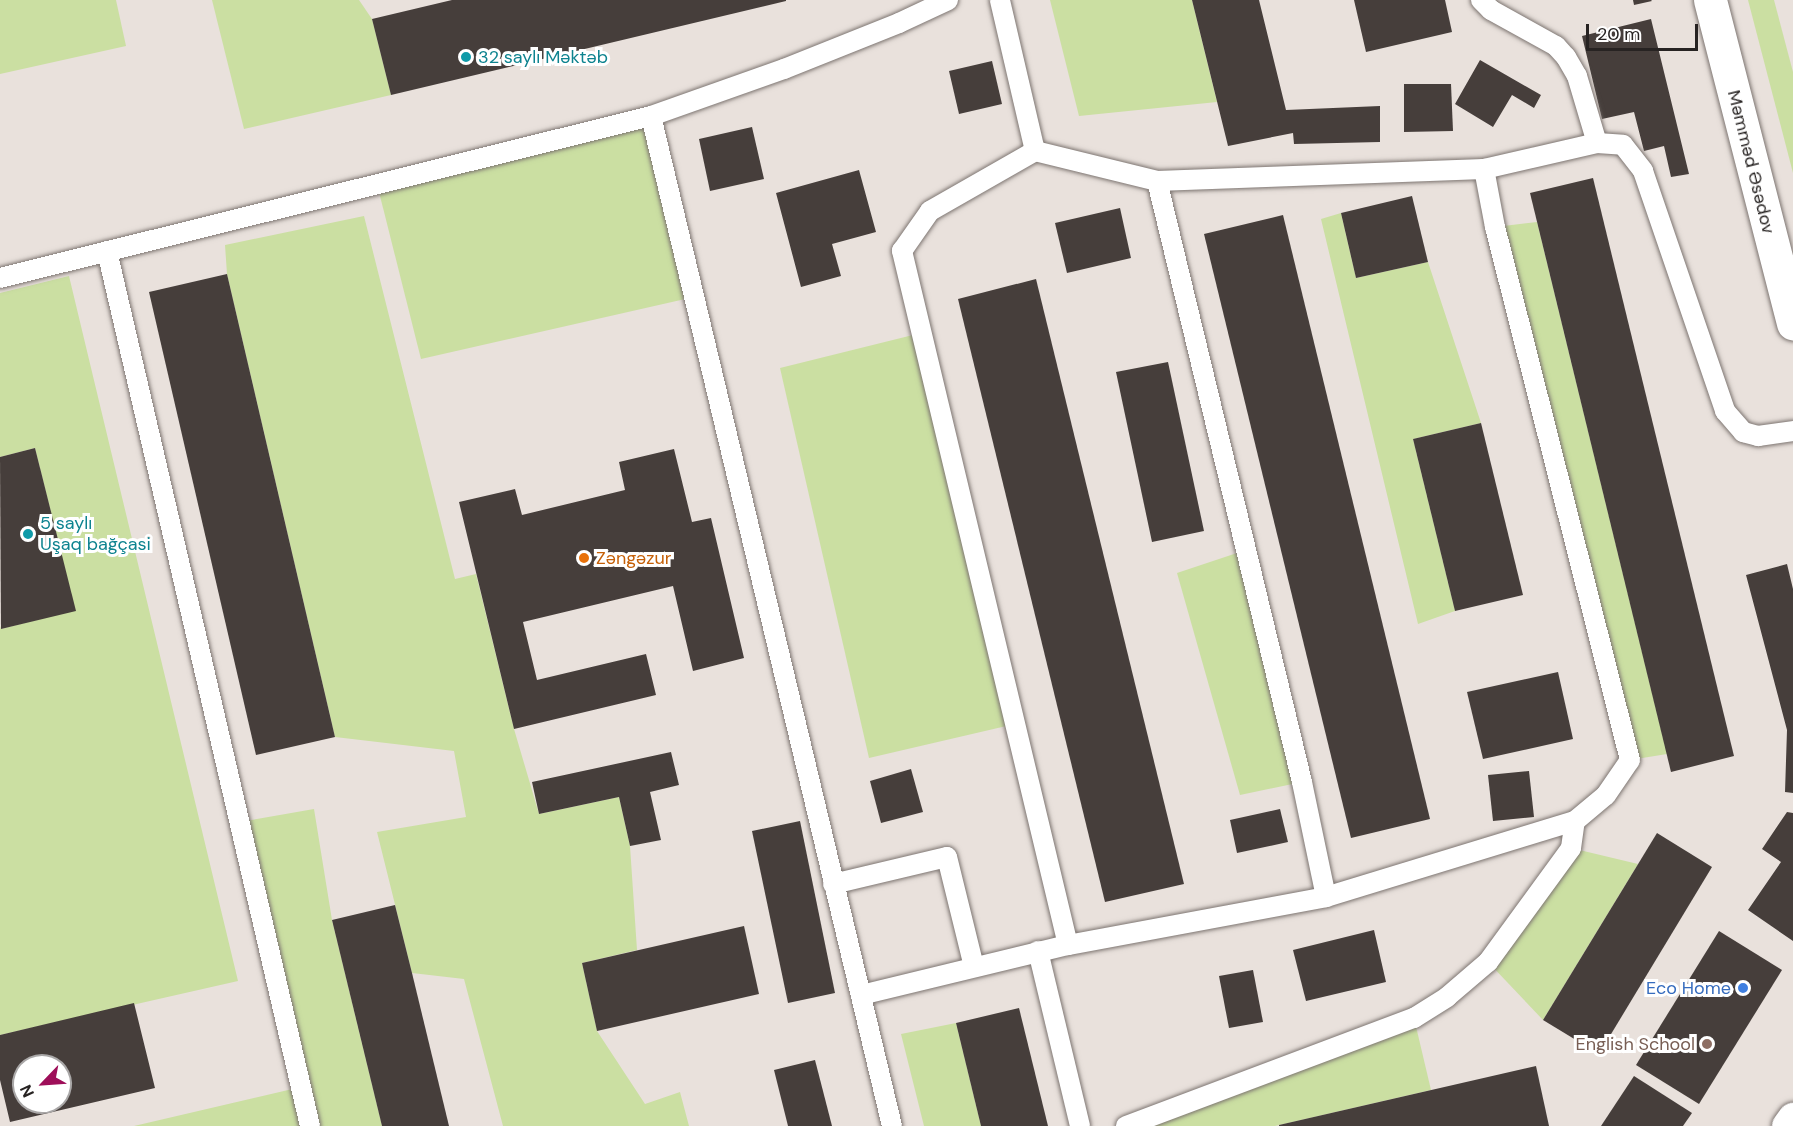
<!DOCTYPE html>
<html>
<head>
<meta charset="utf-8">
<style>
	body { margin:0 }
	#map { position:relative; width:1793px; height:1126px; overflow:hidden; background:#e9e1dc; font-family:"DM Sans",sans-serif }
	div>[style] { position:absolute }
	.green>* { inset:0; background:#cbdfa2 }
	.building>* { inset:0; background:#463e3b }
	.roads { filter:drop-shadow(0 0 2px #7d7571) drop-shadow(0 0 2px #7d7571) }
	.service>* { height:20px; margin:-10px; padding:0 10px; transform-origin:10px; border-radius:10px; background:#fff }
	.secondary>* { height:33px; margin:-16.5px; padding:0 16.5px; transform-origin:16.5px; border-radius:16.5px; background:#fff }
	.primary>* { height:33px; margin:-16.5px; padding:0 16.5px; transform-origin:16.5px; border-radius:16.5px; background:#fff }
	.dots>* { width:16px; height:16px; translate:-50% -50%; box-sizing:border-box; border:3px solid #fff; border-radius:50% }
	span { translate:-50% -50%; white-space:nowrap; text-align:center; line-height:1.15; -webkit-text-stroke:6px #fff; paint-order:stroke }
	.culture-label { font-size:18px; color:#0d838f }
	.left { translate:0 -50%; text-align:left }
	.street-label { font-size:18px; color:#272322 }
	.food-label { font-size:18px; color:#c56008 }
	.shop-label { font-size:18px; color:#366cbe }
	.right { translate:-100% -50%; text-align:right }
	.education-label { font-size:18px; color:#785e54 }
	.north { position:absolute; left:12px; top:1054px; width:60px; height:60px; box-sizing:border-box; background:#fff; border:2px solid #a9a7a7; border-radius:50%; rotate:245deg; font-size:16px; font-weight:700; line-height:24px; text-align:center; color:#272322 }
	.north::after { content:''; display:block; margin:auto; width:21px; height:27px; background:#9e0e59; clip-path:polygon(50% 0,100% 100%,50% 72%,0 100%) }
	.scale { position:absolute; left:1586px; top:24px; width:112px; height:27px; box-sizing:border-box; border:3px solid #272322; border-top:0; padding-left:8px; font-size:18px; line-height:21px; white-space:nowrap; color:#272322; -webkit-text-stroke:4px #fff; paint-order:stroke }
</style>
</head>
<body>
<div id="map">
	<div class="green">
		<div style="clip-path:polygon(0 0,116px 0,126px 46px,0 74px)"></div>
		<div style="clip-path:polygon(212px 0,359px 0,372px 19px,391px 95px,244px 129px)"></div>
		<div style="clip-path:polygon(1050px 0,1192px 0,1217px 102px,1079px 116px)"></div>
		<div style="clip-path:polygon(1748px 0,1774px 0,1793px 72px,1793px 173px)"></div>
		<div style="clip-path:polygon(651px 116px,694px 297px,421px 359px,377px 184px)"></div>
		<div style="clip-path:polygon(1341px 213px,1356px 278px,1428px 262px,1481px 423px,1413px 439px,1455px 611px,1418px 624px,1321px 219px)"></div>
		<div style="clip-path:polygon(364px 216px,455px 579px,476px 574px,514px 729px,539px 814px,619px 797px,630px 846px,637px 950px,582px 963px,597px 1031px,645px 1104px,680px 1092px,689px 1126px,503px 1126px,464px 979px,412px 973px,377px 832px,466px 817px,454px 751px,335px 737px,227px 274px,225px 245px)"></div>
		<div style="clip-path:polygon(1537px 222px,1667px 754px,1630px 760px,1495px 227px)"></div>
		<div style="clip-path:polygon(69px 276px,238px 981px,0 1035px,0 626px,1px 629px,75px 610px,35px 448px,0 457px,0 293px)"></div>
		<div style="clip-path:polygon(921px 333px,1015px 724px,869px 758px,780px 368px)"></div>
		<div style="clip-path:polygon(1246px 550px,1302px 782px,1240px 795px,1177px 573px)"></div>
		<div style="clip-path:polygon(314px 809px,332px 920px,382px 1126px,134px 1126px,301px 1087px,240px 822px)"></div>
		<div style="clip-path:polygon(1571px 848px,1638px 864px,1543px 1020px,1488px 962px)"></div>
		<div style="clip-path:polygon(1414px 1018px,1431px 1090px,1275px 1126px,1126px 1126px)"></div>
		<div style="clip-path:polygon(956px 1023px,981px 1126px,924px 1126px,901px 1034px)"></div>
	</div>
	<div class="building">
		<div style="clip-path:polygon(452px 0,786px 0,786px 1px,391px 95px,372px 19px)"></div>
		<div style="clip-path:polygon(1192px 0,1259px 0,1286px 110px,1380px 106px,1380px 142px,1294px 144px,1293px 133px,1228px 146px)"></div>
		<div style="clip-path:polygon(1354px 0,1445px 0,1452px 32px,1366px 52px)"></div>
		<div style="clip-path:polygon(1633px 0,1651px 0,1652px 1px,1634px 5px)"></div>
		<div style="clip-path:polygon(1651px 19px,1689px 174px,1671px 177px,1664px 146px,1644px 151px,1634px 112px,1602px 119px,1582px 36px)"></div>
		<div style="clip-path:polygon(1480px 60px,1541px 95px,1534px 108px,1512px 95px,1493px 127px,1455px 104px)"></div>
		<div style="clip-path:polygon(992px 61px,1002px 104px,959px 114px,949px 71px)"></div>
		<div style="clip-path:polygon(1404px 84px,1451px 84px,1453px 131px,1404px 132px)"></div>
		<div style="clip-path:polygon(752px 127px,764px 179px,710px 191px,699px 139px)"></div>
		<div style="clip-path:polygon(859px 170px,876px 232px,832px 244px,841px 276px,801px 287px,776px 193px)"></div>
		<div style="clip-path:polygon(1593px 178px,1734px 756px,1671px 772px,1530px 193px)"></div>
		<div style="clip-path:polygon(1412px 196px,1428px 262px,1356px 278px,1341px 213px)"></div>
		<div style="clip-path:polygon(1120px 208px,1131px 258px,1067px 273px,1055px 223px)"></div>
		<div style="clip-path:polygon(1283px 215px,1430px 819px,1351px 838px,1204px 234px)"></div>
		<div style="clip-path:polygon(227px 274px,335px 737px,256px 755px,149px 292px)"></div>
		<div style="clip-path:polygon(1036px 279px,1184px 884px,1105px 902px,958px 299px)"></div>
		<div style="clip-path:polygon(1168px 362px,1204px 531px,1152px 542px,1116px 372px)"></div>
		<div style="clip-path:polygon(1481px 423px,1523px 595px,1455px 611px,1413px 439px)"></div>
		<div style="clip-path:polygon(35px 448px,76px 611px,1px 629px,0 457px)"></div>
		<div style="clip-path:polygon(674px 449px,692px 522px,711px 518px,744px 658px,693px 671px,673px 586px,523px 622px,537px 680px,646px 654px,656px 695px,514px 729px,459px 502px,515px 489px,522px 515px,625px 490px,619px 462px)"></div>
		<div style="clip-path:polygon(1787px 564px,1793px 589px,1793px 793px,1785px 792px,1787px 730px,1746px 575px)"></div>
		<div style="clip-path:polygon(1558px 672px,1573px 739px,1483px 759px,1467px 692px)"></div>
		<div style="clip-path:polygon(671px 752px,679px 785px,650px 792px,661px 840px,630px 846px,619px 797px,539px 814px,532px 782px)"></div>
		<div style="clip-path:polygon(911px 769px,923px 812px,881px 823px,870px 781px)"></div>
		<div style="clip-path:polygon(1529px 771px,1534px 817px,1493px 821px,1488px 775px)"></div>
		<div style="clip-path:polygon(1280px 809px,1288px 842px,1237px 853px,1230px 820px)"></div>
		<div style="clip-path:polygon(1787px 812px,1793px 813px,1793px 941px,1748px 910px,1781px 862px,1762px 849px)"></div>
		<div style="clip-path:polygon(800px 821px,835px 993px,788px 1003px,752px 831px)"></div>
		<div style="clip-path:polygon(1657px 833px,1712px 867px,1599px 1054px,1543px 1020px)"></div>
		<div style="clip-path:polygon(395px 905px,412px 973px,449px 1126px,382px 1126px,332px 920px)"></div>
		<div style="clip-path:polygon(744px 926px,759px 994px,597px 1031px,582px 963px)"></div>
		<div style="clip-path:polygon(1374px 930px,1386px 982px,1306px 1001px,1293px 950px)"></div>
		<div style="clip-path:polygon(1719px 931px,1782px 970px,1699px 1104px,1636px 1065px)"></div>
		<div style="clip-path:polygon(1253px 970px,1263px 1022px,1229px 1028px,1219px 976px)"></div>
		<div style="clip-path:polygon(evenodd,134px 1003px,155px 1088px,10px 1122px,0 1080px,0 1035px,134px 1003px,24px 1066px,60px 1066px,60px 1102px,24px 1102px,24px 1066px)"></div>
		<div style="clip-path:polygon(1019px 1008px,1048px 1126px,981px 1126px,956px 1023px)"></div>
		<div style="clip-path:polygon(815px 1060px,832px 1126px,788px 1126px,774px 1070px)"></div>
		<div style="clip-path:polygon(1536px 1066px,1549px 1126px,1279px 1126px,1279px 1125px)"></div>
		<div style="clip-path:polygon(1634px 1076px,1692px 1113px,1683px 1126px,1601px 1126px)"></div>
	</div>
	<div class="roads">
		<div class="service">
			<div style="left:1481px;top:0;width:14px;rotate:45deg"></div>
			<div style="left:1491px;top:10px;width:74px;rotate:29deg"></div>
			<div style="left:1556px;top:46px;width:15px;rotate:48deg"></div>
			<div style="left:1566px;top:57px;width:22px;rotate:60deg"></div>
			<div style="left:1577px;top:76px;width:70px;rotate:73.4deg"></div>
			<div style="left:651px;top:116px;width:141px;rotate:-19.5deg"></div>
			<div style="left:784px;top:69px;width:124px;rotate:-21.8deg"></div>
			<div style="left:899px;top:23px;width:54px;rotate:-25.1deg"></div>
			<div style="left:1035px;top:151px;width:126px;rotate:13.8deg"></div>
			<div style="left:1157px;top:181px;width:327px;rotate:-2.1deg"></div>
			<div style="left:1484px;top:169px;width:116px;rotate:-13deg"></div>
			<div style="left:1597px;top:143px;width:26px;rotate:4deg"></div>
			<div style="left:1623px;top:145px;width:33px;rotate:52deg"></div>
			<div style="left:1643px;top:171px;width:254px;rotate:71.1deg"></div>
			<div style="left:1725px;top:411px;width:28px;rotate:49deg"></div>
			<div style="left:1743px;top:432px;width:16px;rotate:15deg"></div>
			<div style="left:1758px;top:436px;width:35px;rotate:-8deg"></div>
			<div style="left:107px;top:251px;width:898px;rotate:76.94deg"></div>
			<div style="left:0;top:278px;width:671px;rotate:-13.97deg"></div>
			<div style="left:651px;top:116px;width:1038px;rotate:76.58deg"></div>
			<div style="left:833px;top:884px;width:117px;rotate:-13.3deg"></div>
			<div style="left:947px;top:857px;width:113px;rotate:76.2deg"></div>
			<div style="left:1326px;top:897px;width:260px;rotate:-17deg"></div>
			<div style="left:1068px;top:945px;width:262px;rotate:-10.5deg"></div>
			<div style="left:1326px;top:897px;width:117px;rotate:-101.8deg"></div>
			<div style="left:1302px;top:782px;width:618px;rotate:-103.56deg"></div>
			<div style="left:1038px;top:951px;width:180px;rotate:76.5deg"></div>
			<div style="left:861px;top:995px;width:213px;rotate:-13.6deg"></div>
			<div style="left:1068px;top:945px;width:714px;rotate:-103.45deg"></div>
			<div style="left:902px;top:251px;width:49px;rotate:-55deg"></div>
			<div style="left:930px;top:211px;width:121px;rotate:-29.7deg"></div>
			<div style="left:1035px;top:151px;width:155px;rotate:-103.1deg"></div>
			<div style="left:1126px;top:1126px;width:308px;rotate:-20.6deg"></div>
			<div style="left:1414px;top:1018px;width:39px;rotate:-32deg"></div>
			<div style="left:1447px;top:997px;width:54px;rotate:-40.5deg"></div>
			<div style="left:1488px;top:962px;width:141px;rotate:-53.9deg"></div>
			<div style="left:1571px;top:848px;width:27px;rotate:-82deg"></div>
			<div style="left:1575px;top:821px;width:40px;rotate:-40deg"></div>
			<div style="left:1606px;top:795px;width:42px;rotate:-55.6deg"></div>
			<div style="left:1630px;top:760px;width:550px;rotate:-104.21deg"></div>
			<div style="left:1495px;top:227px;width:59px;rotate:-100.7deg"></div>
		</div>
		<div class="secondary">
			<div style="left:1788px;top:1126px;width:9px;rotate:-54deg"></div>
		</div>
		<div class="primary">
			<div style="left:1710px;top:0;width:334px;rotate:75.6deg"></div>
		</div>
	</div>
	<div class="dots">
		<div style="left:466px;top:57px;background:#0f9aa8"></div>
		<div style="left:28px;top:534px;background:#0f9aa8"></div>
		<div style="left:584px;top:558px;background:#e8710a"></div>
		<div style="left:1743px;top:988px;background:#3f7fe0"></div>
		<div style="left:1707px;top:1044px;background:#8d6e63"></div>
	</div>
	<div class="culture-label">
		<span class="left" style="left:478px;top:57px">32 saylı Məktəb</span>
		<span class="left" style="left:40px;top:534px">5 saylı<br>Uşaq bağçasi</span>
	</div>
	<div class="street-label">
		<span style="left:1751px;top:162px;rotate:76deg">Məmməd Əsədov</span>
	</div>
	<div class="food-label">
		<span class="left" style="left:596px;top:558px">Zəngəzur</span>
	</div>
	<div class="shop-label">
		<span class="right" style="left:1731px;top:988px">Eco Home</span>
	</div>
	<div class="education-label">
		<span class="right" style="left:1695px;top:1044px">English School</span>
	</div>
	<div class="north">N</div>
	<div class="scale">20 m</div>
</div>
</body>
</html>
